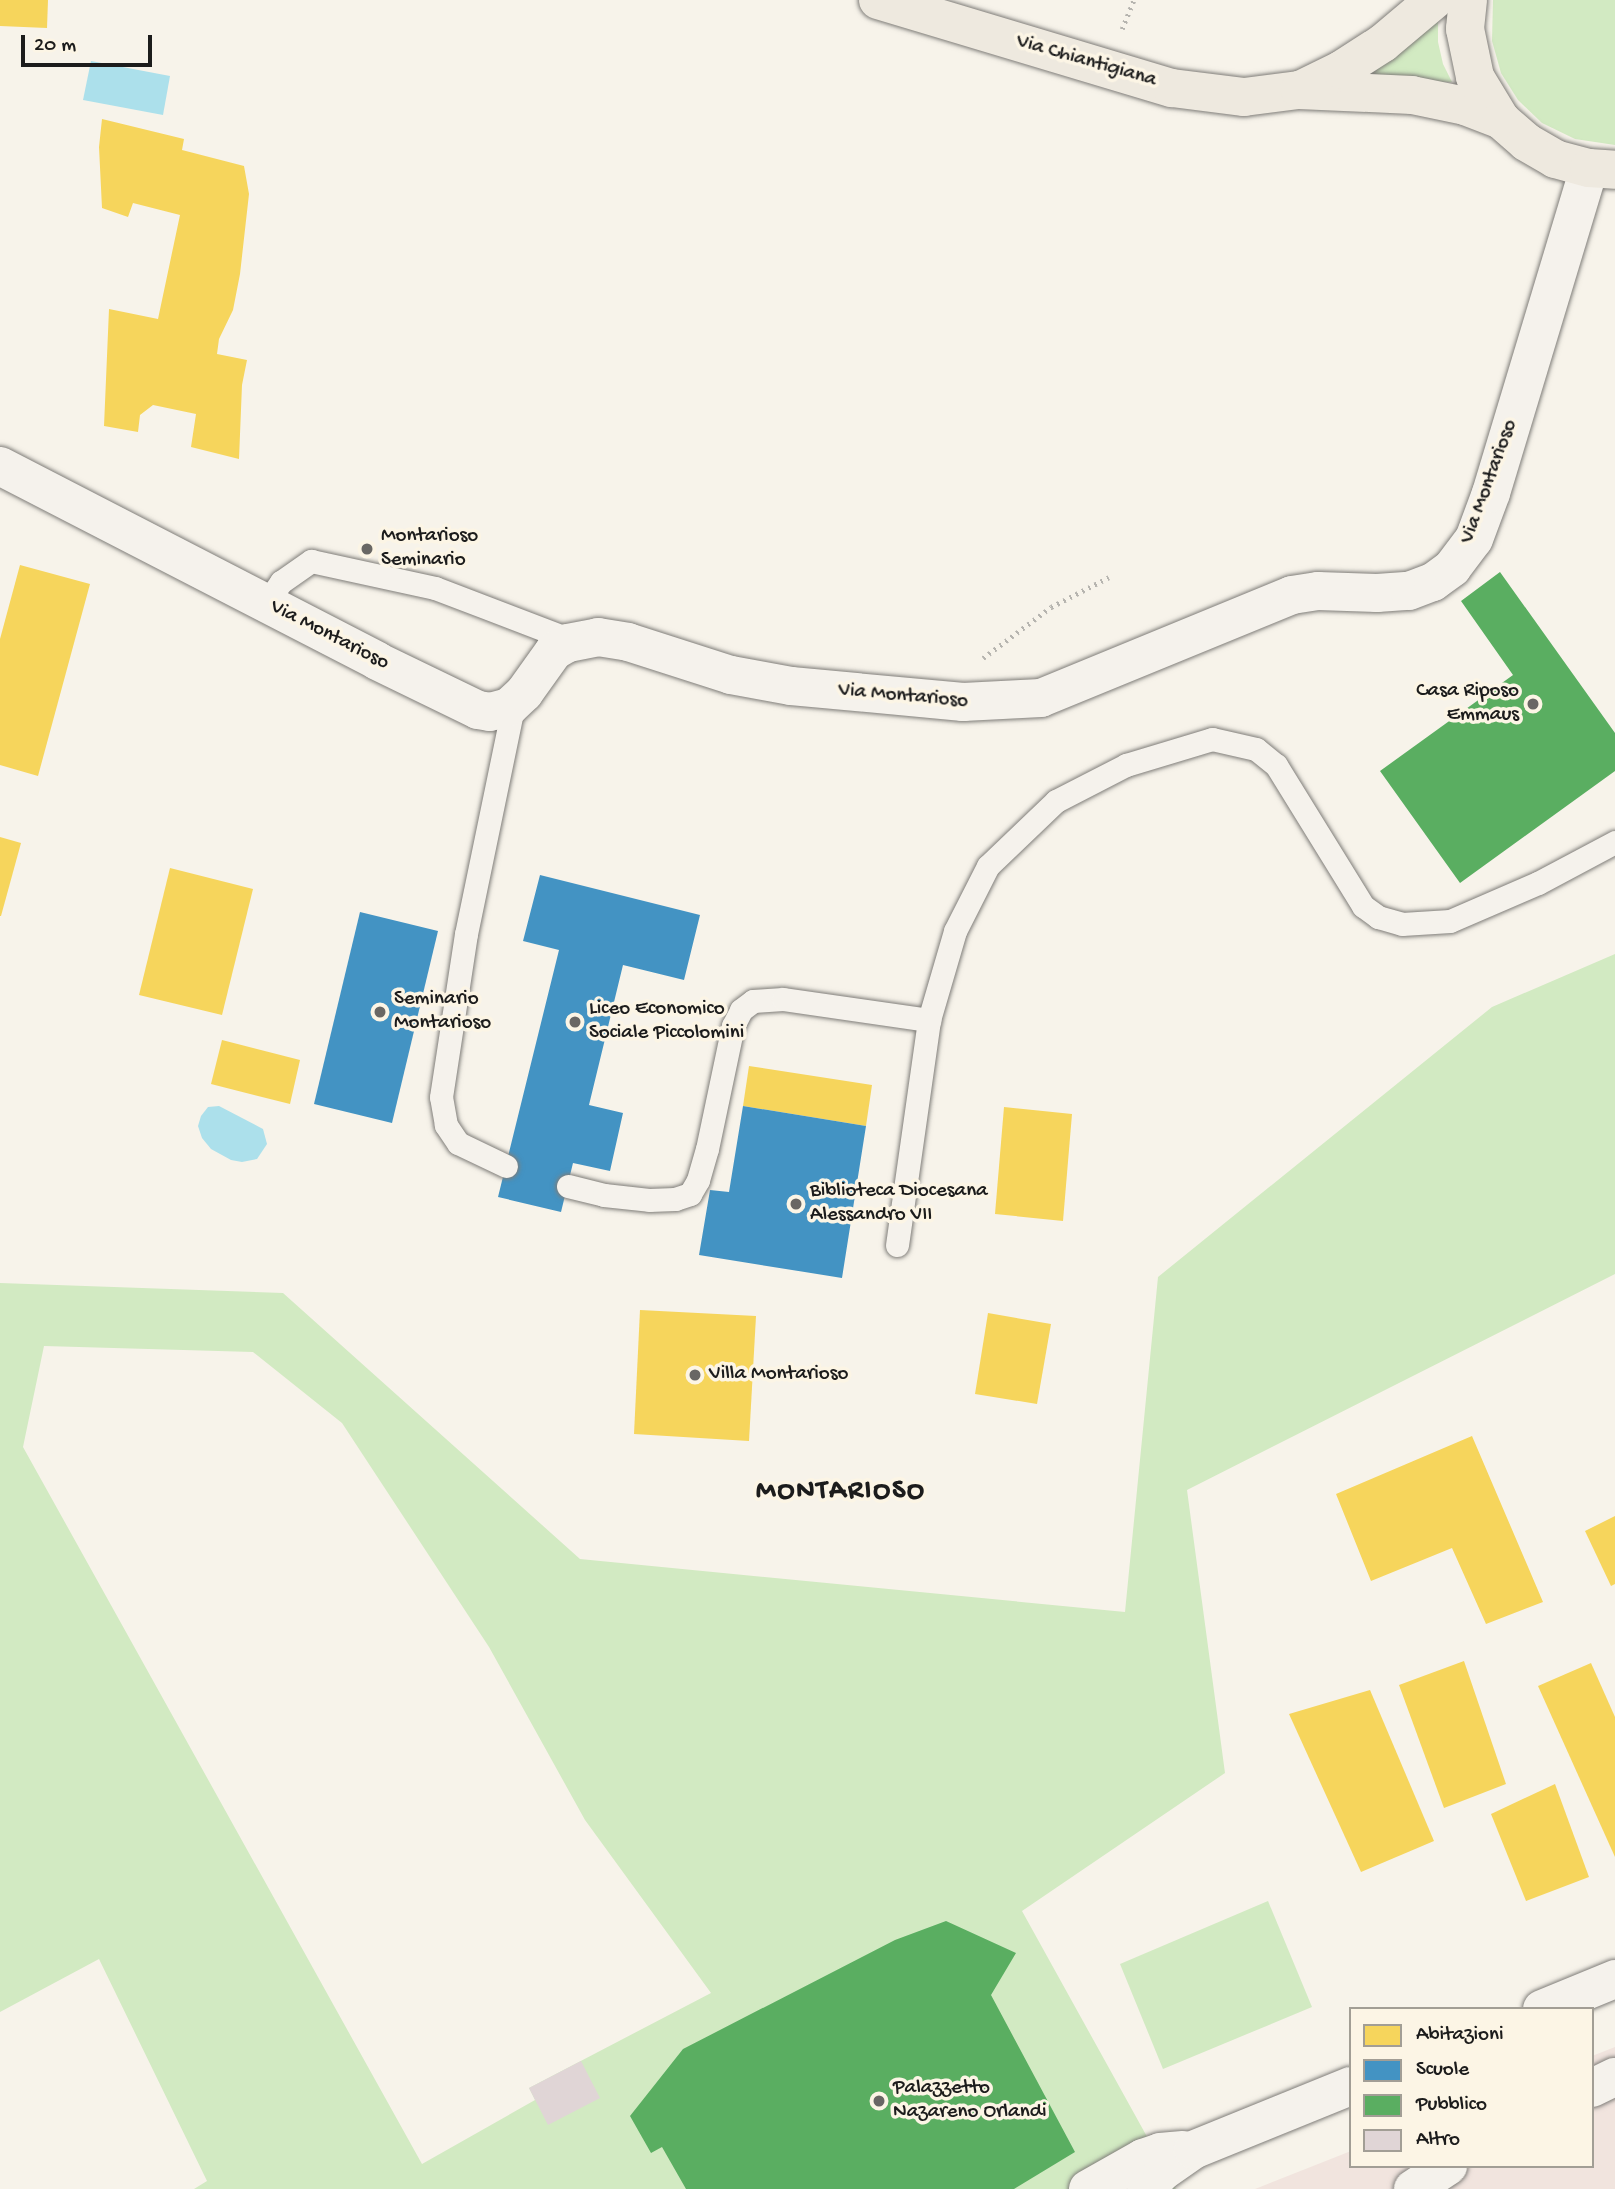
<!DOCTYPE html>
<html>
<head>
<meta charset="utf-8">
<style>
	body { margin:0 }
	#map { position:relative; width:1615px; height:2189px; overflow:hidden; background:#f7f3ea; font-family:"Gochi Hand",sans-serif }
	div>[style] { position:absolute }
	.built>* { inset:0; background:#f1e4de }
	.green>* { inset:0; background:#d2eac2 }
	.water>* { inset:0; background:#ace0eb }
	.homes>* { inset:0; background:#f6d55c }
	.schools>* { inset:0; background:#4393c3 }
	.public>* { inset:0; background:#5aae61 }
	.building>* { inset:0; background:#e0d5d6 }
	.path>* { height:4.5px; margin-top:-2.25px; transform-origin:0; background:repeating-linear-gradient(90deg,#b6b4af 0 2px,transparent 0 7px) }
	.roads { filter:drop-shadow(0 0 2px #7f7d79) drop-shadow(0 0 2px #7f7d79) }
	.lane>* { height:23px; margin:-11.5px; padding:0 11.5px; transform-origin:11.5px; border-radius:11.5px; background:#f5f2ec }
	.street>* { height:38px; margin:-19px; padding:0 19px; transform-origin:19px; border-radius:19px; background:#f5f2ec }
	.primary>* { height:38px; margin:-19px; padding:0 19px; transform-origin:19px; border-radius:19px; background:#eee9df }
	.dots>* { width:19px; height:19px; translate:-50% -50%; box-sizing:border-box; border:4px solid #fcf5e5; border-radius:50% }
	span { translate:-50% -50%; white-space:nowrap; text-align:center; line-height:1.15; -webkit-text-stroke:7px #fcf5e5; paint-order:stroke }
	.street-label { font-size:21px; color:#1c1c1c }
	.poi-label { font-size:21px; color:#1c1c1c }
	.left { translate:0 -50%; text-align:left }
	.right { translate:-100% -50%; text-align:right }
	.district-label { font-size:28px; color:#1c1c1c; font-weight:700; letter-spacing:2px }
	.legend { position:absolute; left:1349px; top:2007px; width:245px; height:161px; box-sizing:border-box; background:#fcf5e5; border:2px solid #a29e95; margin:0; padding:9px 12px; list-style:none; font-size:21px; color:#1c1c1c }
	.legend li { display:flex; align-items:center; gap:14px; height:35px }
	.legend b { width:35px; border:2px solid #a29e95 }
	.scale { position:absolute; left:21px; top:35px; width:131px; height:32px; box-sizing:border-box; border:4px solid #1c1c1c; border-top:0; padding-left:9px; font-size:21px; line-height:24px; white-space:nowrap; color:#1c1c1c; -webkit-text-stroke:5px #fcf5e5; paint-order:stroke }
</style>
</head>
<body>
<div id="map">
	<div class="built">
		<div style="clip-path:polygon(1615px 2047px,1615px 2189px,1255px 2189px,1351px 2151px,1351px 2166px,1592px 2166px,1592px 2056px)"></div>
	</div>
	<div class="green">
		<div style="clip-path:polygon(1493px 0,1615px 0,1615px 145px,1575px 139px,1542px 123px,1518px 100px,1501px 73px,1492px 41px)"></div>
		<div style="clip-path:polygon(1438px 12px,1438px 42px,1443px 64px,1452px 82px,1349px 81px)"></div>
		<div style="clip-path:polygon(evenodd,1615px 954px,1615px 1274px,1187px 1490px,1225px 1773px,1022px 1911px,1176px 2189px,194px 2189px,207px 2181px,99px 1959px,0 2012px,0 1283px,283px 1293px,580px 1559px,1125px 1612px,1158px 1277px,1492px 1007px,1615px 954px,44px 1346px,253px 1352px,342px 1423px,489px 1647px,585px 1820px,711px 1993px,529px 2088px,535px 2100px,422px 2164px,23px 1447px,44px 1346px)"></div>
		<div style="clip-path:polygon(1268px 1901px,1312px 2007px,1163px 2069px,1120px 1964px)"></div>
	</div>
	<div class="water">
		<div style="clip-path:polygon(91px 61px,170px 76px,163px 115px,83px 100px)"></div>
		<div style="clip-path:polygon(219px 1106px,263px 1129px,267px 1144px,257px 1159px,242px 1162px,231px 1160px,211px 1149px,202px 1138px,198px 1126px,201px 1116px,208px 1107px)"></div>
	</div>
	<div class="homes">
		<div style="clip-path:polygon(0 0,48px 0,47px 28px,0 26px)"></div>
		<div style="clip-path:polygon(102px 119px,184px 139px,182px 150px,244px 166px,249px 194px,240px 274px,233px 310px,219px 339px,217px 354px,247px 360px,242px 385px,239px 459px,191px 447px,196px 414px,153px 405px,140px 415px,138px 432px,104px 426px,109px 309px,158px 319px,180px 215px,133px 203px,128px 217px,102px 208px,99px 147px)"></div>
		<div style="clip-path:polygon(20px 565px,90px 584px,38px 776px,0 765px,0 639px)"></div>
		<div style="clip-path:polygon(0 837px,21px 843px,1px 916px,0 916px)"></div>
		<div style="clip-path:polygon(170px 868px,253px 889px,222px 1015px,139px 995px)"></div>
		<div style="clip-path:polygon(222px 1040px,300px 1060px,290px 1104px,211px 1084px)"></div>
		<div style="clip-path:polygon(749px 1066px,872px 1085px,866px 1126px,743px 1106px)"></div>
		<div style="clip-path:polygon(1004px 1107px,1072px 1114px,1063px 1221px,995px 1214px)"></div>
		<div style="clip-path:polygon(640px 1310px,756px 1316px,749px 1441px,634px 1434px)"></div>
		<div style="clip-path:polygon(988px 1313px,1051px 1324px,1037px 1404px,975px 1394px)"></div>
		<div style="clip-path:polygon(1472px 1436px,1543px 1602px,1486px 1624px,1452px 1548px,1371px 1581px,1336px 1494px)"></div>
		<div style="clip-path:polygon(1615px 1516px,1615px 1584px,1611px 1586px,1585px 1531px)"></div>
		<div style="clip-path:polygon(1464px 1661px,1506px 1784px,1444px 1808px,1399px 1685px)"></div>
		<div style="clip-path:polygon(1591px 1663px,1615px 1717px,1615px 1857px,1538px 1686px)"></div>
		<div style="clip-path:polygon(1370px 1690px,1434px 1841px,1361px 1872px,1289px 1714px)"></div>
		<div style="clip-path:polygon(1555px 1784px,1589px 1877px,1526px 1901px,1491px 1814px)"></div>
	</div>
	<div class="schools">
		<div style="clip-path:polygon(540px 875px,700px 915px,684px 980px,623px 965px,589px 1105px,623px 1113px,610px 1171px,573px 1163px,561px 1212px,498px 1197px,559px 950px,523px 941px)"></div>
		<div style="clip-path:polygon(360px 912px,438px 931px,392px 1123px,314px 1104px)"></div>
		<div style="clip-path:polygon(743px 1106px,866px 1126px,842px 1278px,699px 1255px,710px 1190px,729px 1192px)"></div>
	</div>
	<div class="public">
		<div style="clip-path:polygon(1500px 572px,1615px 733px,1615px 771px,1460px 883px,1380px 771px,1513px 675px,1461px 601px)"></div>
		<div style="clip-path:polygon(946px 1921px,1016px 1953px,991px 1995px,1075px 2152px,1014px 2189px,686px 2189px,662px 2147px,651px 2153px,630px 2116px,683px 2049px,895px 1940px)"></div>
	</div>
	<div class="building">
		<div style="clip-path:polygon(581px 2061px,600px 2098px,548px 2125px,529px 2088px)"></div>
	</div>
	<div class="path">
		<div style="left:1122px;top:29px;width:31px;rotate:-68deg"></div>
		<div style="left:983px;top:658px;width:85px;rotate:-36.9deg"></div>
		<div style="left:1051px;top:607px;width:65px;rotate:-27.3deg"></div>
	</div>
	<div class="roads">
		<div class="lane">
			<div style="left:266px;top:604px;width:27px;rotate:-56deg"></div>
			<div style="left:281px;top:582px;width:37px;rotate:-35deg"></div>
			<div style="left:311px;top:561px;width:127px;rotate:12.3deg"></div>
			<div style="left:435px;top:588px;width:149px;rotate:20.9deg"></div>
			<div style="left:506px;top:1166px;width:53px;rotate:-154.4deg"></div>
			<div style="left:458px;top:1143px;width:22px;rotate:-124deg"></div>
			<div style="left:446px;top:1125px;width:28px;rotate:-100deg"></div>
			<div style="left:441px;top:1097px;width:165px;rotate:-81.3deg"></div>
			<div style="left:466px;top:934px;width:236px;rotate:-78.3deg"></div>
			<div style="left:568px;top:1186px;width:37px;rotate:14deg"></div>
			<div style="left:604px;top:1195px;width:45px;rotate:6.3deg"></div>
			<div style="left:649px;top:1200px;width:26px;rotate:-2deg"></div>
			<div style="left:675px;top:1199px;width:16px;rotate:-18deg"></div>
			<div style="left:690px;top:1194px;width:16px;rotate:-60deg"></div>
			<div style="left:698px;top:1180px;width:32px;rotate:-74deg"></div>
			<div style="left:707px;top:1149px;width:126px;rotate:-78.1deg"></div>
			<div style="left:733px;top:1026px;width:18px;rotate:-63deg"></div>
			<div style="left:741px;top:1010px;width:15px;rotate:-37deg"></div>
			<div style="left:753px;top:1001px;width:30px;rotate:-4deg"></div>
			<div style="left:783px;top:999px;width:148px;rotate:8.2deg"></div>
			<div style="left:897px;top:1245px;width:227px;rotate:-81.9deg"></div>
			<div style="left:929px;top:1020px;width:93px;rotate:-73.7deg"></div>
			<div style="left:955px;top:931px;width:73px;rotate:-63.1deg"></div>
			<div style="left:988px;top:866px;width:94px;rotate:-43.7deg"></div>
			<div style="left:1056px;top:801px;width:79px;rotate:-27.2deg"></div>
			<div style="left:1126px;top:765px;width:90px;rotate:-16.8deg"></div>
			<div style="left:1212px;top:739px;width:45px;rotate:12.8deg"></div>
			<div style="left:1256px;top:749px;width:26px;rotate:39deg"></div>
			<div style="left:1276px;top:765px;width:166px;rotate:58.3deg"></div>
			<div style="left:1363px;top:906px;width:19px;rotate:36deg"></div>
			<div style="left:1378px;top:917px;width:25px;rotate:16deg"></div>
			<div style="left:1402px;top:924px;width:48px;rotate:-3.6deg"></div>
			<div style="left:1450px;top:921px;width:96px;rotate:-23.4deg"></div>
			<div style="left:1538px;top:883px;width:87px;rotate:-28deg"></div>
		</div>
		<div class="street">
			<div style="left:0;top:466px;width:424px;rotate:27.3deg"></div>
			<div style="left:377px;top:661px;width:112px;rotate:25.9deg"></div>
			<div style="left:478px;top:710px;width:12px;rotate:9deg"></div>
			<div style="left:490px;top:712px;width:20px;rotate:-15deg"></div>
			<div style="left:509px;top:707px;width:21px;rotate:-43deg"></div>
			<div style="left:524px;top:693px;width:52px;rotate:-54.5deg"></div>
			<div style="left:554px;top:651px;width:16px;rotate:-30deg"></div>
			<div style="left:568px;top:643px;width:31px;rotate:-11deg"></div>
			<div style="left:598px;top:637px;width:30px;rotate:9deg"></div>
			<div style="left:628px;top:642px;width:108px;rotate:17.8deg"></div>
			<div style="left:731px;top:675px;width:61px;rotate:10.4deg"></div>
			<div style="left:791px;top:686px;width:173px;rotate:5.3deg"></div>
			<div style="left:963px;top:702px;width:78px;rotate:-2.9deg"></div>
			<div style="left:1041px;top:698px;width:271px;rotate:-22.3deg"></div>
			<div style="left:1292px;top:595px;width:26px;rotate:-9deg"></div>
			<div style="left:1318px;top:591px;width:59px;rotate:1.9deg"></div>
			<div style="left:1377px;top:593px;width:32px;rotate:-4deg"></div>
			<div style="left:1409px;top:591px;width:26px;rotate:-21deg"></div>
			<div style="left:1433px;top:582px;width:24px;rotate:-36deg"></div>
			<div style="left:1452px;top:568px;width:36px;rotate:-53deg"></div>
			<div style="left:1474px;top:539px;width:49px;rotate:-69.7deg"></div>
			<div style="left:1491px;top:493px;width:339px;rotate:-73.2deg"></div>
			<div style="left:1542px;top:2009px;width:79px;rotate:-22.3deg"></div>
			<div style="left:1592px;top:2088px;width:25px;rotate:-26deg"></div>
			<div style="left:1088px;top:2189px;width:63px;rotate:-29.4deg"></div>
			<div style="left:1143px;top:2158px;width:18px;rotate:-19deg"></div>
			<div style="left:1160px;top:2152px;width:23px;rotate:-5deg"></div>
			<div style="left:1146px;top:2189px;width:23px;rotate:-47deg"></div>
			<div style="left:1162px;top:2172px;width:38px;rotate:-35deg"></div>
			<div style="left:1193px;top:2150px;width:170px;rotate:-22.1deg"></div>
			<div style="left:1413px;top:2189px;width:42px;rotate:-33.3deg"></div>
		</div>
		<div class="primary">
			<div style="left:878px;top:0;width:307px;rotate:16.7deg"></div>
			<div style="left:1172px;top:88px;width:73px;rotate:7.1deg"></div>
			<div style="left:1244px;top:97px;width:55px;rotate:-7.3deg"></div>
			<div style="left:1299px;top:90px;width:113px;rotate:2.5deg"></div>
			<div style="left:1412px;top:95px;width:54px;rotate:11.7deg"></div>
			<div style="left:1465px;top:106px;width:39px;rotate:21deg"></div>
			<div style="left:1468px;top:0;width:29px;rotate:96deg"></div>
			<div style="left:1465px;top:29px;width:49px;rotate:78.2deg"></div>
			<div style="left:1475px;top:77px;width:50px;rotate:58.8deg"></div>
			<div style="left:1501px;top:120px;width:33px;rotate:41deg"></div>
			<div style="left:1526px;top:142px;width:34px;rotate:30deg"></div>
			<div style="left:1555px;top:159px;width:35px;rotate:15deg"></div>
			<div style="left:1589px;top:168px;width:26px;rotate:4deg"></div>
			<div style="left:1300px;top:90px;width:46px;rotate:-26deg"></div>
			<div style="left:1341px;top:70px;width:50px;rotate:-32.7deg"></div>
			<div style="left:1383px;top:43px;width:67px;rotate:-40.1deg"></div>
		</div>
	</div>
	<div class="dots">
		<div style="left:367px;top:549px;background:#696764"></div>
		<div style="left:1533px;top:704px;background:#696764"></div>
		<div style="left:380px;top:1012px;background:#696764"></div>
		<div style="left:575px;top:1022px;background:#696764"></div>
		<div style="left:796px;top:1204px;background:#696764"></div>
		<div style="left:695px;top:1375px;background:#696764"></div>
		<div style="left:879px;top:2101px;background:#696764"></div>
	</div>
	<div class="street-label">
		<span style="left:1086px;top:62px;rotate:16deg">Via Chiantigiana</span>
		<span style="left:1490px;top:482px;rotate:-70deg">Via Montarioso</span>
		<span style="left:329px;top:636px;rotate:27deg">Via Montarioso</span>
		<span style="left:903px;top:697px;rotate:5deg">Via Montarioso</span>
	</div>
	<div class="poi-label">
		<span class="left" style="left:381px;top:549px">Montarioso<br>Seminario</span>
		<span class="right" style="left:1519px;top:704px">Casa Riposo<br>Emmaus</span>
		<span class="left" style="left:394px;top:1012px">Seminario<br>Montarioso</span>
		<span class="left" style="left:589px;top:1022px">Liceo Economico<br>Sociale Piccolomini</span>
		<span class="left" style="left:810px;top:1204px">Biblioteca Diocesana<br>Alessandro VII</span>
		<span class="left" style="left:709px;top:1375px">Villa Montarioso</span>
		<span class="left" style="left:893px;top:2101px">Palazzetto<br>Nazareno Orlandi</span>
	</div>
	<div class="district-label">
		<span style="left:841px;top:1492px">MONTARIOSO</span>
	</div>
	<ul class="legend">
	<li><b style="height:19px;background:#f6d55c"></b>Abitazioni</li>
	<li><b style="height:19px;background:#4393c3"></b>Scuole</li>
	<li><b style="height:19px;background:#5aae61"></b>Pubblico</li>
	<li><b style="height:19px;background:#e0d5d6"></b>Altro</li>
	</ul>
	<div class="scale">20 m</div>
</div>
</body>
</html>
